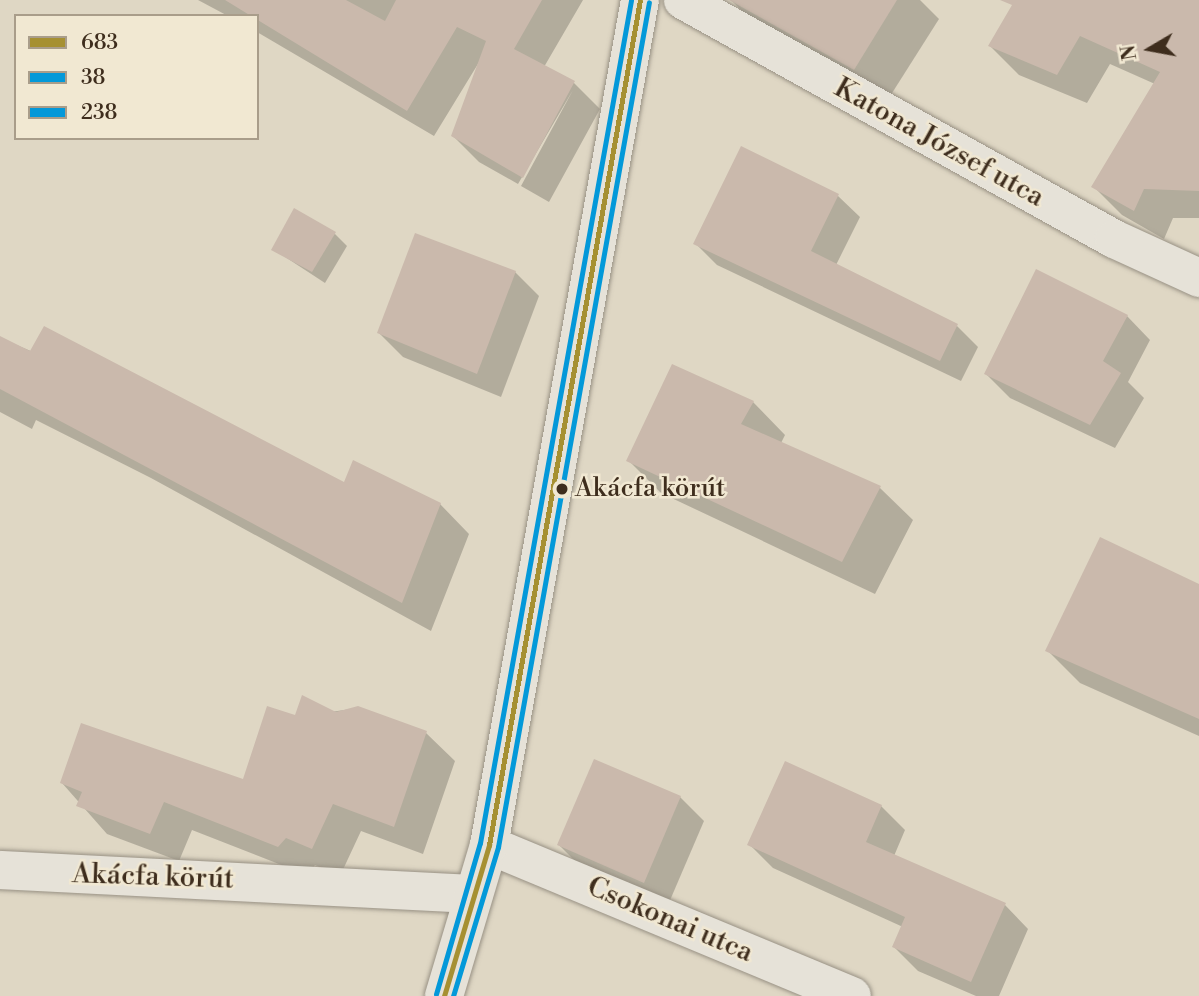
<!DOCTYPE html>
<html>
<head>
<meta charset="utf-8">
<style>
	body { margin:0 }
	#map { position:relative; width:1199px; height:996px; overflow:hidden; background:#dfd7c4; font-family:"Libre Bodoni",serif }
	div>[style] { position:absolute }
	.shadow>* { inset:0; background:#0003 }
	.building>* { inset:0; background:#cab9ac }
	.roads { filter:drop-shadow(0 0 2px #989184) drop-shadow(0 0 2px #989184) }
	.minor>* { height:38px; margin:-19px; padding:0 19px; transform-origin:19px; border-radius:19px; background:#e6e2d8 }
	.bus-1>* { height:5px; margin:-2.5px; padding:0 2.5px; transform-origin:2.5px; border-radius:2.5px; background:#a69032 }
	.bus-2>* { height:5px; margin:-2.5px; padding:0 2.5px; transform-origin:2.5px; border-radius:2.5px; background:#0399d9 }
	.bus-3>* { height:5px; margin:-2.5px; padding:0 2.5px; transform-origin:2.5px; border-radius:2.5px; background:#0398d9 }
	.dots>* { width:19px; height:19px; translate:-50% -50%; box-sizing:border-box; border:4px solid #f1e8d2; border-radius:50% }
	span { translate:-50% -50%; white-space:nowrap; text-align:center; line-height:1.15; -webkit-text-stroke:5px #f1e8d2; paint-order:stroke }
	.bus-label { font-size:26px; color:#3e2d1d }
	.left { translate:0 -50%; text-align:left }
	.street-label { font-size:28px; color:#3e2d1d }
	.legend { position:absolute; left:14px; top:14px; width:245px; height:126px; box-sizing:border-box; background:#f1e8d2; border:2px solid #a99d8a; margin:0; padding:9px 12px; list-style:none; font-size:21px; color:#3e2d1d }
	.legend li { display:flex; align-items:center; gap:14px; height:35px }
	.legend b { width:35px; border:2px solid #a99d8a }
	.north { position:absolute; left:1115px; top:14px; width:70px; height:70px; -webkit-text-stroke:5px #f1e8d2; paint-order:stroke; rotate:260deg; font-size:19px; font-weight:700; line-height:28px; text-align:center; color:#3e2d1d }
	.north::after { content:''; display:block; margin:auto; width:24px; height:32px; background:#3e2d1d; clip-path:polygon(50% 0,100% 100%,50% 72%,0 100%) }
</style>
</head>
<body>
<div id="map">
	<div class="shadow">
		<div style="clip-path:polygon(198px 0,583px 0,544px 67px,574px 83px,600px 109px,549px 202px,521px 186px,573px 90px,518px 184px,479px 162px,453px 136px,481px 59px,434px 136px,257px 32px,257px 16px,228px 16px)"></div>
		<div style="clip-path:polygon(731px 0,920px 0,939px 19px,887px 101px,764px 33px)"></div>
		<div style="clip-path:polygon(1016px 0,1199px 0,1199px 218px,1173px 218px,1164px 239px,1122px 215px,1093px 186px,1155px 84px,1110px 64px,1087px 103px,1019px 75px,990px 46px)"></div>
		<div style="clip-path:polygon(742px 148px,838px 196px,860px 217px,836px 265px,957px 326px,978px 347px,961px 381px,717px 265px,695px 243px)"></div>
		<div style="clip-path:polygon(335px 234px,347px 246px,325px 283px,273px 249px)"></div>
		<div style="clip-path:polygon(515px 272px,539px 296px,501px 397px,403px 357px,379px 333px)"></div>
		<div style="clip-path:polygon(1127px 316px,1150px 340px,1128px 382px,1144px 398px,1115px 448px,1010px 398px,986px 374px)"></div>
		<div style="clip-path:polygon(0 338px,345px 484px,440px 504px,469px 534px,431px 631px,151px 478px,36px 420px,32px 429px,0 412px)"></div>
		<div style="clip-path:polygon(753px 402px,785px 435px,781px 443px,880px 488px,913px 520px,875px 594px,661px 493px,628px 460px)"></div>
		<div style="clip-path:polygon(1199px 586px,1199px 736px,1080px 683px,1047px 650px)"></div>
		<div style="clip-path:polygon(358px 708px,426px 733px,455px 761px,423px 854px,361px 831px,340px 876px,315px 865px,307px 875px,192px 830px,179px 861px,107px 834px,62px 783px,245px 781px,296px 717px)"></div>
		<div style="clip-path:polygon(680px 797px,704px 821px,668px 905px,583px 869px,559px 845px)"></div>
		<div style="clip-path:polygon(881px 806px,905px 830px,894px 856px,1005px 905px,1028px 929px,999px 996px,976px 996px,918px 971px,894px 947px,903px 927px,773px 868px,749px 844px)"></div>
	</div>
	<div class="building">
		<div style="clip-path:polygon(225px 0,346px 0,385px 21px,396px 0,542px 0,514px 49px,575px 81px,523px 178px,451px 136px,486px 41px,457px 27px,407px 111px)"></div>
		<div style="clip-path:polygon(729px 0,897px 0,854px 70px)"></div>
		<div style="clip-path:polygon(1000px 0,1199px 0,1199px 191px,1144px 189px,1134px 211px,1091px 187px,1160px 72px,1080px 36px,1057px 75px,988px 46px,1012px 5px)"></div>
		<div style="clip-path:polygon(741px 146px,839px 194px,811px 251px,958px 324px,940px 361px,693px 244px)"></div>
		<div style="clip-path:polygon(294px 208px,336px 232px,312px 272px,271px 250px)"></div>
		<div style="clip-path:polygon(415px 233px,516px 271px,477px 374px,377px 333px)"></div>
		<div style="clip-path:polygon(1036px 269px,1128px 315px,1103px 361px,1121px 373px,1090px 425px,984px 374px)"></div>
		<div style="clip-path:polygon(44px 326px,344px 482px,353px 460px,441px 503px,402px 603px,0 389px,0 336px,30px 351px)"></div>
		<div style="clip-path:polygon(672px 364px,754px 401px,741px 424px,881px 486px,842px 562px,626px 461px)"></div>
		<div style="clip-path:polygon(1100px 537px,1199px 584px,1199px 719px,1045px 651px)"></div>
		<div style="clip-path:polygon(302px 695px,336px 712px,358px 706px,427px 731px,394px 827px,333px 804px,312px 849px,286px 838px,278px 847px,164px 802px,150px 834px,76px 806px,82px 792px,60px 783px,81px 723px,243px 779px,267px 706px,295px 715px)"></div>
		<div style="clip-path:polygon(594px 759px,681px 796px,644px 883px,557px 845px)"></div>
		<div style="clip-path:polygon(785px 761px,882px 805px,866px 842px,1006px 903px,971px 982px,892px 947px,905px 917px,747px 845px)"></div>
	</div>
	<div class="roads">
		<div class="minor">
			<div style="left:683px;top:0;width:493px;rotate:29deg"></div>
			<div style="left:1114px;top:239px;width:94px;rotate:24.6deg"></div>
			<div style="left:489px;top:845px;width:393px;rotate:22.6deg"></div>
			<div style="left:0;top:870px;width:474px;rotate:2.9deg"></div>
			<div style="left:444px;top:996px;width:158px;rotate:-73.4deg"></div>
			<div style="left:489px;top:845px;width:858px;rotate:-79.87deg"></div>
		</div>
	</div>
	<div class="bus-1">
		<div style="left:444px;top:996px;width:158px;rotate:-73.4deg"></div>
		<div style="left:489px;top:845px;width:858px;rotate:-79.87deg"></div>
	</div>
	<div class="bus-2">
		<div style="left:453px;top:996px;width:156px;rotate:-73.2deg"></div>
		<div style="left:498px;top:847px;width:858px;rotate:-79.87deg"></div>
	</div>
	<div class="bus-3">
		<div style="left:436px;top:994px;width:157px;rotate:-73.8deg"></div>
		<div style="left:480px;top:843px;width:856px;rotate:-79.84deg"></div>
	</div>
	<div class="dots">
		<div style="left:562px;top:489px;background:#3e2d1d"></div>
	</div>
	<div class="bus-label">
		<span class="left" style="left:575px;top:489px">Akácfa körút</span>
	</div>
	<div class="street-label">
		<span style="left:939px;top:143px;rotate:29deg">Katona József utca</span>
		<span style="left:153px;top:877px;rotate:2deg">Akácfa körút</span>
		<span style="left:670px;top:920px;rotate:23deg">Csokonai utca</span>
	</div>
	<ul class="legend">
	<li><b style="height:9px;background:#a69032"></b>683</li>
	<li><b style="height:9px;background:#0399d9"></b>38</li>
	<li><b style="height:9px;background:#0398d9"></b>238</li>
	</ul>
	<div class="north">N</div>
</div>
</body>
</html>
